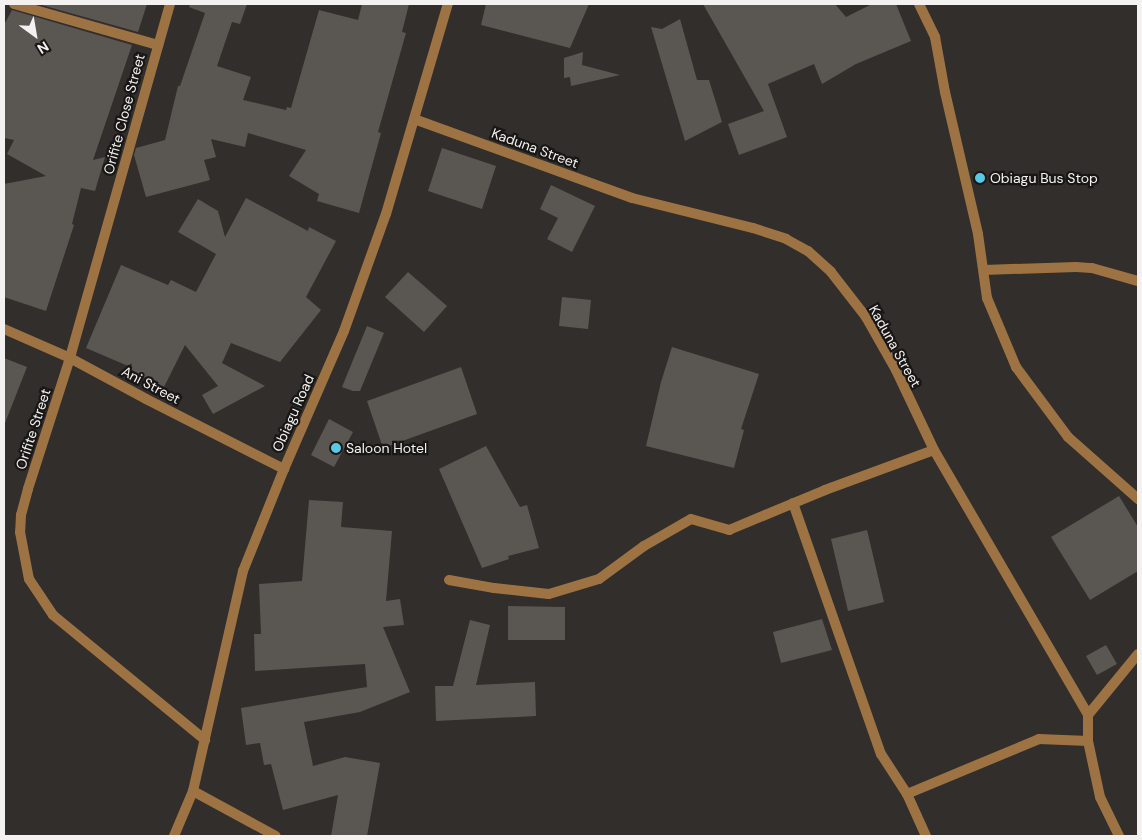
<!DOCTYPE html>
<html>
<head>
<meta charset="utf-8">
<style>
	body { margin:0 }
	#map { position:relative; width:1142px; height:840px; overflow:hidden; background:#312e2b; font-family:"DM Sans",sans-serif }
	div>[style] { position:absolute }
	.building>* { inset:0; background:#5a5753 }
	.street>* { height:10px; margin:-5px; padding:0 5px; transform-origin:5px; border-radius:5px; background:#9e7344 }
	.dots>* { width:14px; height:14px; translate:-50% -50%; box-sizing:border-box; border:2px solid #181715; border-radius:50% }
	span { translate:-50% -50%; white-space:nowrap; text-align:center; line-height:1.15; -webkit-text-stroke:4.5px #181715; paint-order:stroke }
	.street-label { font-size:14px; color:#f4f2f0 }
	.poi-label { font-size:14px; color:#f4f2f0 }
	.left { translate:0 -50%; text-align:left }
	.frame { position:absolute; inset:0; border:5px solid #f4f2f0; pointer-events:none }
	.north { position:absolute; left:10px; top:10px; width:50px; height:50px; -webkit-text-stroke:4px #181715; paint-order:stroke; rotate:148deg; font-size:14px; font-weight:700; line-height:20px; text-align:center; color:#f4f2f0 }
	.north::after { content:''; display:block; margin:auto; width:18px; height:22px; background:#f4f2f0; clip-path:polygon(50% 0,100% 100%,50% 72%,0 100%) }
</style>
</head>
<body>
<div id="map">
	<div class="building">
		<div style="clip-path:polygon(38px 4px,147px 4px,138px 32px)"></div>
		<div style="clip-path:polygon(190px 4px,247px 4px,240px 24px,232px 22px,217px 66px,251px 77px,243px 100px,286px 110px,287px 107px,291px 108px,319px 10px,358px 20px,362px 4px,409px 4px,402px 32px,406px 33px,378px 132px,381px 133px,359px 213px,317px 201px,319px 194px,289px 176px,306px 150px,248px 133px,245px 147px,211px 139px,216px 157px,204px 160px,210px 180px,146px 197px,134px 155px,136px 148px,165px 140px,178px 86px,180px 86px,205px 13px,189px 7px)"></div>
		<div style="clip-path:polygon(486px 4px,589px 4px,570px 48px,481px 25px)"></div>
		<div style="clip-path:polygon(703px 4px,835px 4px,846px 17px,872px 4px,896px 4px,911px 41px,856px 64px,822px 84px,814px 64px,768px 84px,787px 137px,739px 155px,728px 124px,764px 111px)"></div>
		<div style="clip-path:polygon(12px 10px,132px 45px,93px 160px,105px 157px,95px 191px,81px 188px,72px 224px,74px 225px,46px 311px,4px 297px,4px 184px,46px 176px,7px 154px,14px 140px,4px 138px,4px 25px)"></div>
		<div style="clip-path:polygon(680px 19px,697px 80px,709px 80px,722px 122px,685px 141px,651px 27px,662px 29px)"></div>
		<div style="clip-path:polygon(583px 52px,582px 65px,620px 75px,571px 86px,570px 77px,564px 78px,564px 58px)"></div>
		<div style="clip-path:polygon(442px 148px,496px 166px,482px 209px,428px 191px)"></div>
		<div style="clip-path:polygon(551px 185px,595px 206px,572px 252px,547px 239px,558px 218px,540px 209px)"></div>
		<div style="clip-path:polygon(246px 198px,308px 231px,309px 227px,336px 241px,306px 297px,321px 310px,280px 362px,231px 343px,222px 363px,265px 386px,213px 414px,202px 395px,218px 386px,185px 345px,164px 387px,126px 369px,128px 366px,86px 348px,121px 265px,168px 285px,171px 280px,196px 292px,216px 254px,178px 232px,198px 199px,218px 211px,225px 237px)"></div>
		<div style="clip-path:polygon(408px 272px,447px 306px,424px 332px,385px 297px)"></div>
		<div style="clip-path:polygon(562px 297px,591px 300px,588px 329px,559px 326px)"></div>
		<div style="clip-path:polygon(367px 326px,384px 333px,360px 391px,353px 391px,342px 387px)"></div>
		<div style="clip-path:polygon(672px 347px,759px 374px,741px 429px,744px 430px,734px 468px,646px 446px,661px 382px)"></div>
		<div style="clip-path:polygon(4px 358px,27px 367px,5px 423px,4px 423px)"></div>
		<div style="clip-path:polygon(461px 367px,477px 414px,383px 448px,367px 401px)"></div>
		<div style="clip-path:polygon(329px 419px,353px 432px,334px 467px,311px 455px)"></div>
		<div style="clip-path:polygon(486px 446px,520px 507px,527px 505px,539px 548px,508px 556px,509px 559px,482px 568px,439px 469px)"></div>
		<div style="clip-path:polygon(1119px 496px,1138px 527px,1138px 571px,1090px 600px,1051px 537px)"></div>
		<div style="clip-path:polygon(309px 500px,343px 502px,341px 527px,392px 531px,386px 601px,400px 599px,404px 625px,383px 627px,410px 692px,360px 712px,304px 722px,313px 766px,345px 757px,380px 763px,367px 836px,331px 836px,338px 795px,283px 810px,271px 764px,264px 765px,260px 743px,246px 745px,241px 708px,367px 687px,365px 664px,255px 671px,254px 634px,261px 634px,259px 584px,302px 581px)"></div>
		<div style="clip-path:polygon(867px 530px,884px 602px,848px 611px,831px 539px)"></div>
		<div style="clip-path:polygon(508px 606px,565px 607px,565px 640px,508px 640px)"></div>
		<div style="clip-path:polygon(822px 619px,832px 650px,781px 663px,773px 632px)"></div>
		<div style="clip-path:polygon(470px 620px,490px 625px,476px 685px,535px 682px,536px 716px,436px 721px,435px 686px,453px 686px)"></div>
		<div style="clip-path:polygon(1106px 645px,1117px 664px,1097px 675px,1086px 656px)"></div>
	</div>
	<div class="street">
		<div style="left:14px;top:4px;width:150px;rotate:15.9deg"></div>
		<div style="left:170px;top:4px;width:368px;rotate:105.8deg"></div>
		<div style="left:70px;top:358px;width:138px;rotate:107.8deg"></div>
		<div style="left:28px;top:489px;width:27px;rotate:105deg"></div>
		<div style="left:21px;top:515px;width:17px;rotate:93deg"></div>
		<div style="left:20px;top:532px;width:48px;rotate:79.2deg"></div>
		<div style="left:29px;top:579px;width:43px;rotate:56.3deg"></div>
		<div style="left:53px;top:615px;width:197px;rotate:39.4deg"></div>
		<div style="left:919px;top:4px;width:37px;rotate:64deg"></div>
		<div style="left:935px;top:37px;width:56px;rotate:79.7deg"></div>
		<div style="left:945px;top:92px;width:146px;rotate:76.9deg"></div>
		<div style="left:978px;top:234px;width:65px;rotate:82deg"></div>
		<div style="left:987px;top:298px;width:75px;rotate:67.2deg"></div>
		<div style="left:1016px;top:367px;width:87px;rotate:53.4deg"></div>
		<div style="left:1068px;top:437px;width:94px;rotate:41.5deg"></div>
		<div style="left:414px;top:119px;width:232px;rotate:19.9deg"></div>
		<div style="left:632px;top:198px;width:125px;rotate:13.9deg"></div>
		<div style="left:753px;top:228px;width:35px;rotate:18deg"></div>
		<div style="left:786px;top:239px;width:25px;rotate:29deg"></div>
		<div style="left:808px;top:251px;width:31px;rotate:42deg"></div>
		<div style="left:831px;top:272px;width:57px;rotate:52.1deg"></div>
		<div style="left:866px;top:317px;width:61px;rotate:60.5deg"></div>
		<div style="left:896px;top:370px;width:89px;rotate:64.6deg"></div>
		<div style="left:934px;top:450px;width:306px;rotate:59.8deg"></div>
		<div style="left:1088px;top:715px;width:26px;rotate:90deg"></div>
		<div style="left:1088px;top:741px;width:57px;rotate:77.9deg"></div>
		<div style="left:1100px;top:797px;width:43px;rotate:64deg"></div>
		<div style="left:984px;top:270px;width:92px;rotate:-1.9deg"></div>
		<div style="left:1076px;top:267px;width:16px;rotate:4deg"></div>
		<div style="left:1092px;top:268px;width:48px;rotate:15.8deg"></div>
		<div style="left:4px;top:329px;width:72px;rotate:23.7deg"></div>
		<div style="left:70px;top:358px;width:86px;rotate:28.3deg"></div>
		<div style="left:146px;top:399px;width:155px;rotate:26.9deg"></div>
		<div style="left:793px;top:503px;width:266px;rotate:70.7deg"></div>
		<div style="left:881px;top:754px;width:48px;rotate:57deg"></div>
		<div style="left:907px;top:794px;width:46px;rotate:65.7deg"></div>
		<div style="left:449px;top:580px;width:46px;rotate:10.1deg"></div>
		<div style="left:494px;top:588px;width:55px;rotate:6.2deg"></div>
		<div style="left:549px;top:594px;width:52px;rotate:-16.7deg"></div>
		<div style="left:599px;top:579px;width:56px;rotate:-36.3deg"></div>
		<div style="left:644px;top:546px;width:54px;rotate:-29.9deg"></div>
		<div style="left:691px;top:519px;width:40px;rotate:16deg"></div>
		<div style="left:729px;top:530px;width:104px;rotate:-22.6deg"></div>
		<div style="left:825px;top:490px;width:116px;rotate:-20.2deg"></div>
		<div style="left:1088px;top:715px;width:79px;rotate:-50.7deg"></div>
		<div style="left:193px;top:791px;width:94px;rotate:28.5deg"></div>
		<div style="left:907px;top:794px;width:143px;rotate:-22.6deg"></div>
		<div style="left:1039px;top:739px;width:49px;rotate:2.3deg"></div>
		<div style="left:174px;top:836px;width:49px;rotate:-67.1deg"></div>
		<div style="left:193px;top:791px;width:226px;rotate:-77.2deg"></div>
		<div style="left:243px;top:571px;width:110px;rotate:-68.1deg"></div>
		<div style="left:284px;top:469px;width:150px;rotate:-66.5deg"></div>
		<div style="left:344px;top:331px;width:124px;rotate:-70.3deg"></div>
		<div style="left:386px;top:214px;width:219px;rotate:-73.6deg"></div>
	</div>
	<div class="dots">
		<div style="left:980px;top:178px;background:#59c8e4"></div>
		<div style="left:336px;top:448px;background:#59c8e4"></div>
	</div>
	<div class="street-label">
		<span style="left:124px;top:114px;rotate:-75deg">Orifite Close Street</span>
		<span style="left:535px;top:148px;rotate:20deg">Kaduna Street</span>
		<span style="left:895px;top:346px;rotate:61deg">Kaduna Street</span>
		<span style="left:151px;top:385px;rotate:28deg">Ani Street</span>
		<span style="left:293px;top:413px;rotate:-66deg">Obiagu Road</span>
		<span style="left:33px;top:429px;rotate:-72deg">Orifite Street</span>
	</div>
	<div class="poi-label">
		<span class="left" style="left:990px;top:178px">Obiagu Bus Stop</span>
		<span class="left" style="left:346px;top:448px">Saloon Hotel</span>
	</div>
	<div class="frame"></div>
	<div class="north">N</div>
</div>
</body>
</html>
